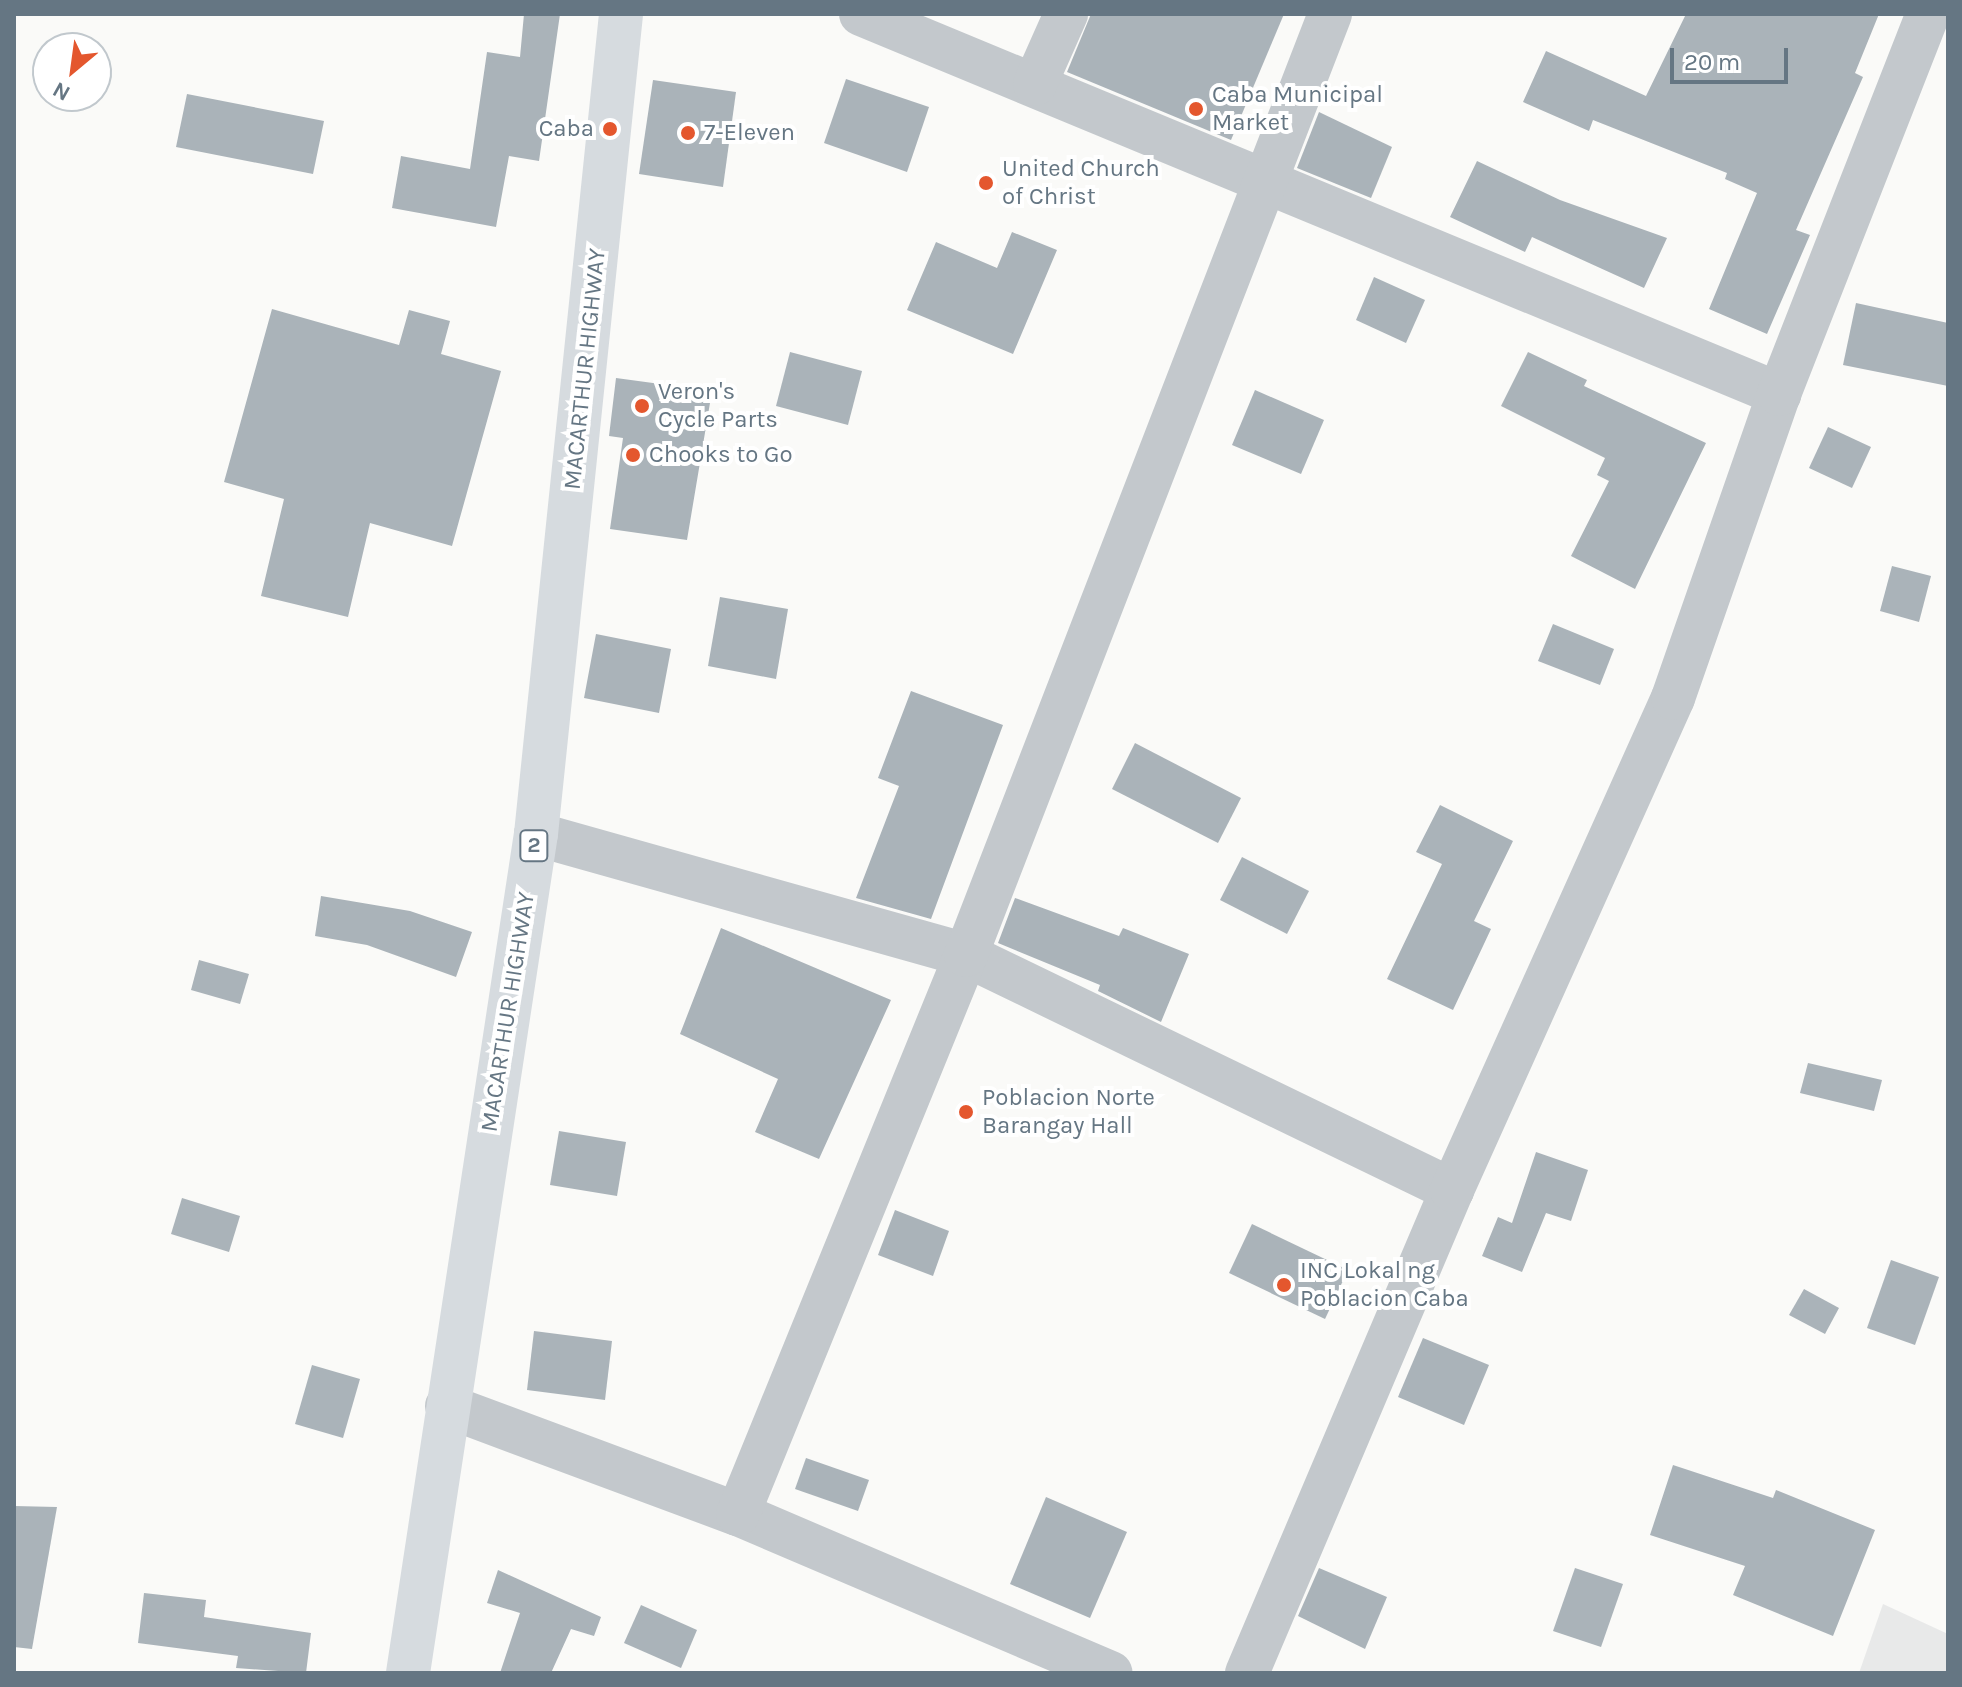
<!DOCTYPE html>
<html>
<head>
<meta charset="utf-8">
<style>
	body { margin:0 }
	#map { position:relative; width:1962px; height:1687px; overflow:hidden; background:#fafaf8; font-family:Karla,sans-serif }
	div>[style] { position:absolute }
	.built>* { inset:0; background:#e8e9e9 }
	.building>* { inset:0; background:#aab3b9 }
	.minor>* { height:44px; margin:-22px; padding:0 22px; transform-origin:22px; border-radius:22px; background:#c3c8cc }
	.highway>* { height:44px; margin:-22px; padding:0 22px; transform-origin:22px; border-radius:22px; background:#d6dbdf }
	.dots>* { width:22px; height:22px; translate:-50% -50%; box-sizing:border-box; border:4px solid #fff; border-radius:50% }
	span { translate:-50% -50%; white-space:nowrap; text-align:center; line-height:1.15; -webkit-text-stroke:8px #fff; paint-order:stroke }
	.shield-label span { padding:2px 6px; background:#fff; border:2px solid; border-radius:6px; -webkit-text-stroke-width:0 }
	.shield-label { font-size:22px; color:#657683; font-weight:700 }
	.poi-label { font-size:24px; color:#657683 }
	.left { translate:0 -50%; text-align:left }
	.right { translate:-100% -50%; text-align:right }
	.street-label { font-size:24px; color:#657683 }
	.frame { position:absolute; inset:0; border:16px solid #657683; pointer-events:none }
	.north { position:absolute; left:32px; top:32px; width:80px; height:80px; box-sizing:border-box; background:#fff; border:2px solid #c1c8cd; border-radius:50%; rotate:209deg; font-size:22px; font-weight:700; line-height:32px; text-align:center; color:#657683 }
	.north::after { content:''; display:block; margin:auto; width:28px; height:36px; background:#e4572e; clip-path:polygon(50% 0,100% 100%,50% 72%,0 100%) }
	.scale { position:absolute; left:1670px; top:48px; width:118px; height:36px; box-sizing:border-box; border:4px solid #657683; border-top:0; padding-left:10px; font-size:24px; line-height:28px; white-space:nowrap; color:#657683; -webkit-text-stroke:6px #fff; paint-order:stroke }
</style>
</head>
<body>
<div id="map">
	<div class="built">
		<div style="clip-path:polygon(1883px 1604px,1948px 1634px,1948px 1673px,1859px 1673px)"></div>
	</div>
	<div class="building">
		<div style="clip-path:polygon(524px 14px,560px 14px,539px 161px,509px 156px,496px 227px,392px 208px,401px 156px,470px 169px,487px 52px,520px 57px)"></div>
		<div style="clip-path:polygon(1091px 14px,1284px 14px,1231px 140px,1067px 72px)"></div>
		<div style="clip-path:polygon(1686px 14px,1879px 14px,1855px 73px,1863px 77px,1796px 230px,1810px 235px,1767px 334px,1709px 309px,1757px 193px,1725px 179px,1727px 173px,1593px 120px,1589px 131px,1523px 102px,1546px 51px,1646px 96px)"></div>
		<div style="clip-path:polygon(846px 79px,929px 107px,907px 172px,824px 143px)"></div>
		<div style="clip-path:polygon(653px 80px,736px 92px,723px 187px,639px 174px)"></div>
		<div style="clip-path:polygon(187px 94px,324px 121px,313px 174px,176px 147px)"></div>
		<div style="clip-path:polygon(1319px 112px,1392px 147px,1371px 198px,1297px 168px)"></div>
		<div style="clip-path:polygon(1477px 161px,1560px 200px,1667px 238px,1644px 288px,1532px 237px,1525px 252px,1450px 217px)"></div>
		<div style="clip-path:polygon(1012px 232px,1057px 250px,1013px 354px,907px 310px,936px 242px,997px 268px)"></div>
		<div style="clip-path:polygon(1374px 277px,1425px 300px,1406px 343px,1356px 320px)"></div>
		<div style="clip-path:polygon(1856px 303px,1948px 323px,1948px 386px,1843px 365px)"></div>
		<div style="clip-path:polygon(272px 309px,399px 345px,409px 310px,450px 321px,441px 354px,501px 371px,452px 546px,370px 523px,348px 617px,261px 596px,284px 499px,224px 482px)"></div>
		<div style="clip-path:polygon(790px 352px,862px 371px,848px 425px,776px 406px)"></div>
		<div style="clip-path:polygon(1528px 352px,1587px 380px,1584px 386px,1706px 443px,1635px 589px,1571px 556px,1609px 481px,1597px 475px,1605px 458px,1501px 406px)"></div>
		<div style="clip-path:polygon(616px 378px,712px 391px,687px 540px,610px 529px,623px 438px,609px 436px)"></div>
		<div style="clip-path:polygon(1255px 390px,1324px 420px,1301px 474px,1232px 445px)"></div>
		<div style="clip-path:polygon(1828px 427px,1871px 447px,1852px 488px,1809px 468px)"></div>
		<div style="clip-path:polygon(1892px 566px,1931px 576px,1919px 622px,1880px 611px)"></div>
		<div style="clip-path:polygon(720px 597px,788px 609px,776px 679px,708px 666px)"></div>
		<div style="clip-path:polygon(1553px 624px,1614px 649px,1600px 685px,1538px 661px)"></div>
		<div style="clip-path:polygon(596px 634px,671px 649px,659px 713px,584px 698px)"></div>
		<div style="clip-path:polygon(911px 691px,1003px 725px,931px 919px,856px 898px,899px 786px,878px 778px)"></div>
		<div style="clip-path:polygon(1135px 743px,1241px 798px,1218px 843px,1112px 789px)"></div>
		<div style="clip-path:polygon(1440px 805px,1513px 841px,1474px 921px,1491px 929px,1453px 1010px,1387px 979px,1442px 864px,1416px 852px)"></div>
		<div style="clip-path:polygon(1242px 857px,1309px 891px,1287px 934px,1220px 900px)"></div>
		<div style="clip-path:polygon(321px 896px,410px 911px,472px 932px,456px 977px,367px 945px,315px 936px)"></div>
		<div style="clip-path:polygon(1015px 898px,1119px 936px,1123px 928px,1189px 954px,1161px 1022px,1098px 991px,1100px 985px,998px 943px)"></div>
		<div style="clip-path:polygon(721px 928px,891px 1000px,819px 1159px,755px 1132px,778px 1079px,680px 1034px)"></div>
		<div style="clip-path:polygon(199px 960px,249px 974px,240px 1004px,191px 990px)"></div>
		<div style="clip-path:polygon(1808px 1063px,1882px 1080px,1874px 1111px,1800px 1093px)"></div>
		<div style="clip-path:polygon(559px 1131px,626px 1142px,617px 1196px,550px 1185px)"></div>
		<div style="clip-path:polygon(1536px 1152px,1588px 1170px,1571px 1221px,1546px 1213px,1522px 1272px,1482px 1256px,1498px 1217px,1512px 1223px)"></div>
		<div style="clip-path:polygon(182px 1198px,240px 1216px,229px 1252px,171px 1234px)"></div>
		<div style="clip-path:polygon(895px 1210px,949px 1231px,933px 1276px,878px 1255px)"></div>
		<div style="clip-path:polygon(1252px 1224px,1348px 1270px,1325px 1319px,1229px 1273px)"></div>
		<div style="clip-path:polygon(1891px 1260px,1939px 1277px,1915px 1345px,1867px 1328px)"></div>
		<div style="clip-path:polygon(1804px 1289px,1839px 1308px,1825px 1334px,1789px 1315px)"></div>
		<div style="clip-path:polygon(534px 1331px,612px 1341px,605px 1400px,527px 1390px)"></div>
		<div style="clip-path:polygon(1423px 1338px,1489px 1365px,1464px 1425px,1398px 1397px)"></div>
		<div style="clip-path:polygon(312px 1365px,360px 1379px,343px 1438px,295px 1424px)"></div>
		<div style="clip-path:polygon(806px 1458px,869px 1480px,858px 1511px,795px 1489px)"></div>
		<div style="clip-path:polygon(1673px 1465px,1773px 1498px,1776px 1490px,1875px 1530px,1833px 1636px,1733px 1595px,1745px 1566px,1650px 1535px)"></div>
		<div style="clip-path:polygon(1046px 1497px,1127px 1532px,1090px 1618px,1010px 1584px)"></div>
		<div style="clip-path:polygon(14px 1506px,57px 1507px,32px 1649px,14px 1647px)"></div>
		<div style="clip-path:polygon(1319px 1568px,1387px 1597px,1365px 1649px,1298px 1616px)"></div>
		<div style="clip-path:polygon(1575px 1568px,1623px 1584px,1601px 1647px,1553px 1631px)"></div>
		<div style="clip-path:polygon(498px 1570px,601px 1617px,594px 1636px,571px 1629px,551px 1673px,500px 1673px,520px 1613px,487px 1603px)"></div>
		<div style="clip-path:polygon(144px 1593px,206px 1600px,204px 1617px,311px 1633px,306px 1673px,236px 1668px,238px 1656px,138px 1643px)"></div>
		<div style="clip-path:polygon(641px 1605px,697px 1630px,681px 1668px,624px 1643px)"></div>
	</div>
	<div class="minor">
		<div style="left:861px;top:14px;width:994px;rotate:22.49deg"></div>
		<div style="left:1035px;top:84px;width:77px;rotate:-66.1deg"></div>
		<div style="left:536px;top:834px;width:447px;rotate:15.7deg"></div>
		<div style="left:966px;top:955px;width:540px;rotate:25.81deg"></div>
		<div style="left:447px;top:1406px;width:310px;rotate:20.4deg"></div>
		<div style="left:738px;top:1514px;width:405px;rotate:23.1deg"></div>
		<div style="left:738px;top:1514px;width:604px;rotate:-67.81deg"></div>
		<div style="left:966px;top:955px;width:1009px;rotate:-68.85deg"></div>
		<div style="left:1247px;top:1673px;width:525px;rotate:-67deg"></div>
		<div style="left:1452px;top:1190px;width:539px;rotate:-65.81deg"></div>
		<div style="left:1673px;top:698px;width:322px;rotate:-70.8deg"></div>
		<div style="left:1779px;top:394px;width:408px;rotate:-68.6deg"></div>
	</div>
	<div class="highway">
		<div style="left:408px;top:1673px;width:849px;rotate:-81.33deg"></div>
		<div style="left:536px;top:834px;width:824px;rotate:-84.08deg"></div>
	</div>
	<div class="dots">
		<div style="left:1196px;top:109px;background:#e4572e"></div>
		<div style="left:610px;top:129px;background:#e4572e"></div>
		<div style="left:688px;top:133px;background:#e4572e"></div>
		<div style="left:986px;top:183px;background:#e4572e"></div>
		<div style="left:642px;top:406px;background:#e4572e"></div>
		<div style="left:633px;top:455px;background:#e4572e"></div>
		<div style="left:966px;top:1112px;background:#e4572e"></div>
		<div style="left:1284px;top:1285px;background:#e4572e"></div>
	</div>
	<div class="shield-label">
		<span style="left:534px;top:846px">2</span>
	</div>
	<div class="poi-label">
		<span class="left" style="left:1212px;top:109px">Caba Municipal<br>Market</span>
		<span class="right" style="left:594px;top:129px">Caba</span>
		<span class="left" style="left:704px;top:133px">7-Eleven</span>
		<span class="left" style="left:1002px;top:183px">United Church<br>of Christ</span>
		<span class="left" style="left:658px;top:406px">Veron's<br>Cycle Parts</span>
		<span class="left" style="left:649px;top:455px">Chooks to Go</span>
		<span class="left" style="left:982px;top:1112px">Poblacion Norte<br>Barangay Hall</span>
		<span class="left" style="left:1300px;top:1285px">INC Lokal ng<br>Poblacion Caba</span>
	</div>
	<div class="street-label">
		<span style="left:585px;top:369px;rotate:-84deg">MACARTHUR HIGHWAY</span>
		<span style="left:508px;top:1012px;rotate:-81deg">MACARTHUR HIGHWAY</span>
	</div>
	<div class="frame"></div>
	<div class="north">N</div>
	<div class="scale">20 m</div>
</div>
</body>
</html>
